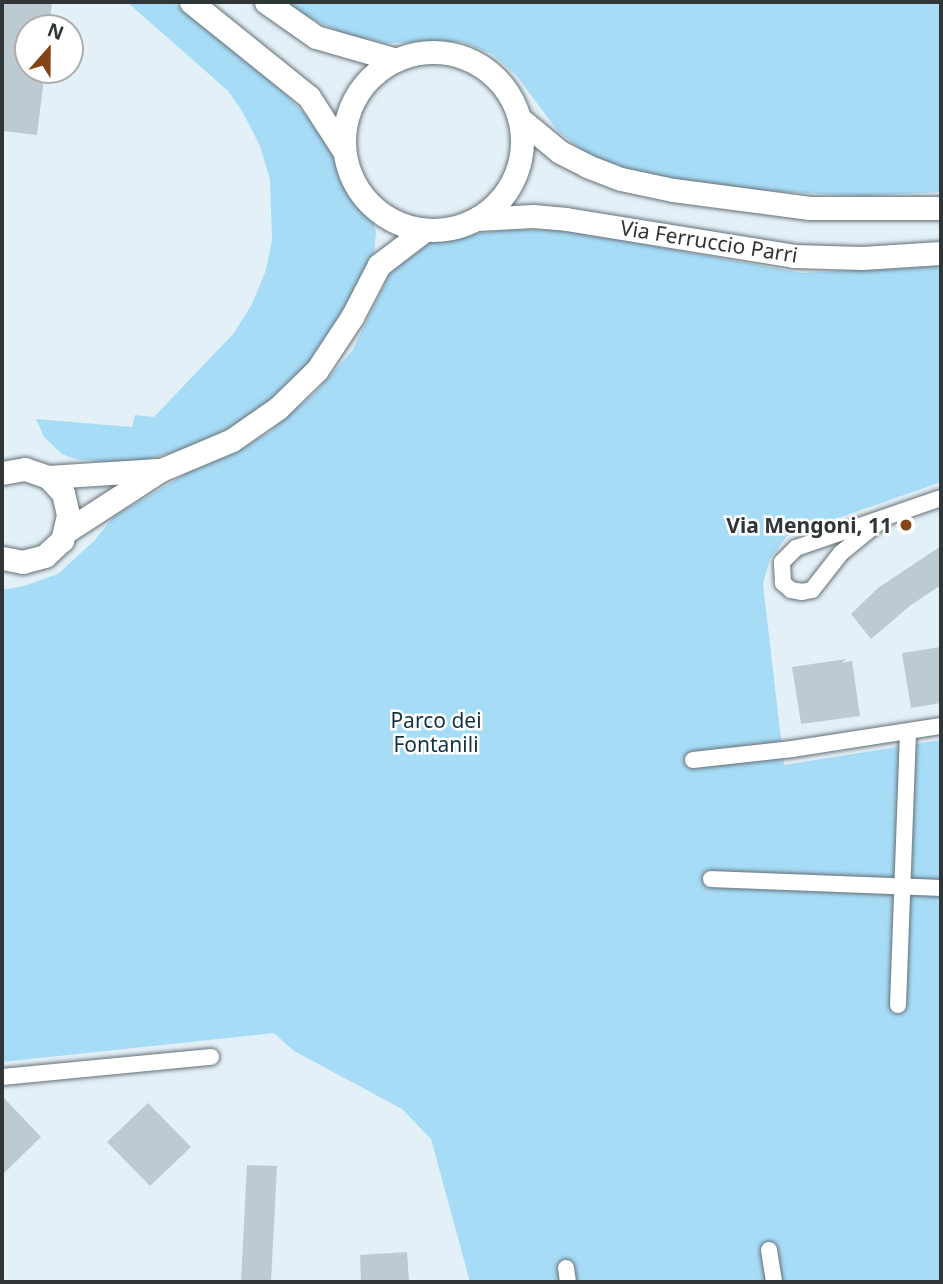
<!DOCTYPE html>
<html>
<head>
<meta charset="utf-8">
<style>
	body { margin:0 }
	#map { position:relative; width:943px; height:1284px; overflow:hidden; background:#e4f0f7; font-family:"Noto Sans",sans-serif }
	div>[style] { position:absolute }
	.green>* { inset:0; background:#a7dcf7 }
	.building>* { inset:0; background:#becad1 }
	.roads { filter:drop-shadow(0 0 2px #657076) drop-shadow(0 0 2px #657076) }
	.street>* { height:16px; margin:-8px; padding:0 8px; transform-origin:8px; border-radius:8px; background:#fff }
	.secondary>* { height:23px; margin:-11.5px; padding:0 11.5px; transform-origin:11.5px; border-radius:11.5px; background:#fff }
	.secondary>.ring { margin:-11.5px; padding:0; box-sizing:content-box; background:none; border:23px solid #fff; border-radius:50% }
	.dots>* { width:19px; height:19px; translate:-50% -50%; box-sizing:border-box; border:4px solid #fff; border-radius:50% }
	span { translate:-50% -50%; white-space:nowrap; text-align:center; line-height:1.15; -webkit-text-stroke:5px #fff; paint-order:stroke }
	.street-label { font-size:21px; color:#303538 }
	.poi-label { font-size:21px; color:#303538; font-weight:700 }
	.right { translate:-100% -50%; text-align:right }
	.park-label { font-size:21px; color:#133341 }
	.frame { position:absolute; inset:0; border:4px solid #303538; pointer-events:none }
	.north { position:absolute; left:14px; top:14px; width:70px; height:70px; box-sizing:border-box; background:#fff; border:2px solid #acaeaf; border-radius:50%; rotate:21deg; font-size:19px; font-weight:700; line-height:28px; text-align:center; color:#303538 }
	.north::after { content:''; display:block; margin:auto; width:24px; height:32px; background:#864316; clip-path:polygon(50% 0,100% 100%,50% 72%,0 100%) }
</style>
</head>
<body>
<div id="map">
	<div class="green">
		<div style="clip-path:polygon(127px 2px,173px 2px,283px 92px,312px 121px,333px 152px,371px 212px,376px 232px,374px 255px,332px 337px,295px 381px,245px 421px,193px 446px,143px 461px,105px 462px,75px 459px,62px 454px,44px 437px,36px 419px,132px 427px,135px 415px,154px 417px,234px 333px,252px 304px,266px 270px,272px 240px,270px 180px,260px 146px,242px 111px,228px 91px)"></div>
		<div style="clip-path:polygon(285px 2px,941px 2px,941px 192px,862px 196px,763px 191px,663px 177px,623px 168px,584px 152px,557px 130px,516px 75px,492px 54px,462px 42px,384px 43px,343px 33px,300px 14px)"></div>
		<div style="clip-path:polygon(560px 229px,802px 273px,941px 265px,941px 482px,787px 536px,770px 559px,763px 584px,784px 765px,941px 740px,941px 1282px,470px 1282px,431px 1139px,402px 1109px,294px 1051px,274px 1033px,2px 1062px,2px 590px,24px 586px,58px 574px,95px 540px,113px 517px,187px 473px,231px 455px,268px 433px,314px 394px,352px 351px,393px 267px,431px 238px,510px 230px)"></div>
	</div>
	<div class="building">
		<div style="clip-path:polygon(2px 2px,52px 2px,49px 28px,28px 28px,28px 70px,45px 70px,37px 135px,2px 131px)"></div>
		<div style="clip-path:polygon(941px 546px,941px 585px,911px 605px,871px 639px,851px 614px,878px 588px)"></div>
		<div style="clip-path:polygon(941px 647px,941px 703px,911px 708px,902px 653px)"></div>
		<div style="clip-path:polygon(846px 659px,842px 663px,852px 661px,860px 716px,801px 724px,792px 667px)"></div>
		<div style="clip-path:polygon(2px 1096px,41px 1137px,2px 1175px)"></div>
		<div style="clip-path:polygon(148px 1103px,191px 1147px,150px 1186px,107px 1142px)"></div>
		<div style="clip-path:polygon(247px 1165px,277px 1166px,271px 1282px,241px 1282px)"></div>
		<div style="clip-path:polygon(407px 1252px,409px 1282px,361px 1282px,360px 1255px)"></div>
	</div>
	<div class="roads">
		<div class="street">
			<div style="left:884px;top:518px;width:55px;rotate:140.9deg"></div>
			<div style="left:841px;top:553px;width:47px;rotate:128.1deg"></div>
			<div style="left:812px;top:590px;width:10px;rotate:169deg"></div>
			<div style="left:802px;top:592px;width:11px;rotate:-170deg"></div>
			<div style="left:791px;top:590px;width:11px;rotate:-139deg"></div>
			<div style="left:783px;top:583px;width:21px;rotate:-93deg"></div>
			<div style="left:782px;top:562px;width:20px;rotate:-45deg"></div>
			<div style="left:796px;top:548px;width:153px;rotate:-19deg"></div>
			<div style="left:693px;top:760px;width:100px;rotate:-6.3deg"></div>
			<div style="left:792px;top:749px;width:151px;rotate:-8.8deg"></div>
			<div style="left:711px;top:879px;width:230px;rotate:2.2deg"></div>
			<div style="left:898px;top:1005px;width:273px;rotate:-87.9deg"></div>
			<div style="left:2px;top:1077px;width:210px;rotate:-5.5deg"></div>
			<div style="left:769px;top:1250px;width:32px;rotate:81deg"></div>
			<div style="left:566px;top:1268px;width:14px;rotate:82deg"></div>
		</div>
		<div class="secondary">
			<div style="left:191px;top:2px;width:151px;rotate:38.8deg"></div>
			<div style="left:309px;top:97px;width:64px;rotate:57.1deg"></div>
			<div style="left:266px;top:2px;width:61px;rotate:35deg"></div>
			<div style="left:316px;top:37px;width:83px;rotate:16deg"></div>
			<div class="ring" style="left:344px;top:52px;width:155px;height:155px"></div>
			<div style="left:519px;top:118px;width:53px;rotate:39.7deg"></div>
			<div style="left:560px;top:152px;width:30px;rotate:27deg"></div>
			<div style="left:587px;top:166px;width:36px;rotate:21deg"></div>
			<div style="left:621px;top:179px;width:53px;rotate:11.9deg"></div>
			<div style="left:673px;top:190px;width:138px;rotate:7.5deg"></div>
			<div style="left:810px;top:208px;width:131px"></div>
			<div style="left:477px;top:219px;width:56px;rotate:-3.1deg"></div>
			<div style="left:533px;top:216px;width:33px;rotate:5deg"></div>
			<div style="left:566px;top:219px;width:231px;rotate:9.2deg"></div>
			<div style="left:794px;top:256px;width:68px;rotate:1.7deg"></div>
			<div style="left:862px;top:258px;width:79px;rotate:-3.6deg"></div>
			<div style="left:2px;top:473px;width:23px;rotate:-10deg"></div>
			<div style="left:25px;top:469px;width:24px;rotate:19deg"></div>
			<div style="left:48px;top:477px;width:22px;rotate:47deg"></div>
			<div style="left:63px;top:493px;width:23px;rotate:77deg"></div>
			<div style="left:68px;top:515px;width:26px;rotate:103deg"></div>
			<div style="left:62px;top:540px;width:23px;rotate:137deg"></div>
			<div style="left:45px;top:556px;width:23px;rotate:165deg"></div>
			<div style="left:23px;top:562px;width:21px;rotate:-169deg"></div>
			<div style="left:48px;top:477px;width:110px;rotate:-3.6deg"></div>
			<div style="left:65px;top:532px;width:114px;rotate:-32.9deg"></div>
			<div style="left:161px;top:470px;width:77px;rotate:-22.9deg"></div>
			<div style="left:232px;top:440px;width:56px;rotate:-34.8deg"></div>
			<div style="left:278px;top:408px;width:54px;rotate:-44.3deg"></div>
			<div style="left:317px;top:370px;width:64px;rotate:-56.6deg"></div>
			<div style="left:352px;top:317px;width:59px;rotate:-62.6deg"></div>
			<div style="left:379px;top:265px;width:58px;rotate:-37.3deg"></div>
		</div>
	</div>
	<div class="dots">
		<div style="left:906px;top:525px;background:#864316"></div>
	</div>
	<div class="street-label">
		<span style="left:709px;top:241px;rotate:9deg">Via Ferruccio Parri</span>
	</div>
	<div class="poi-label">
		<span class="right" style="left:892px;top:525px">Via Mengoni, 11</span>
	</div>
	<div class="park-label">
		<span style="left:436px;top:732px">Parco dei<br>Fontanili</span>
	</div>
	<div class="frame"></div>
	<div class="north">N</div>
</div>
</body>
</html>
